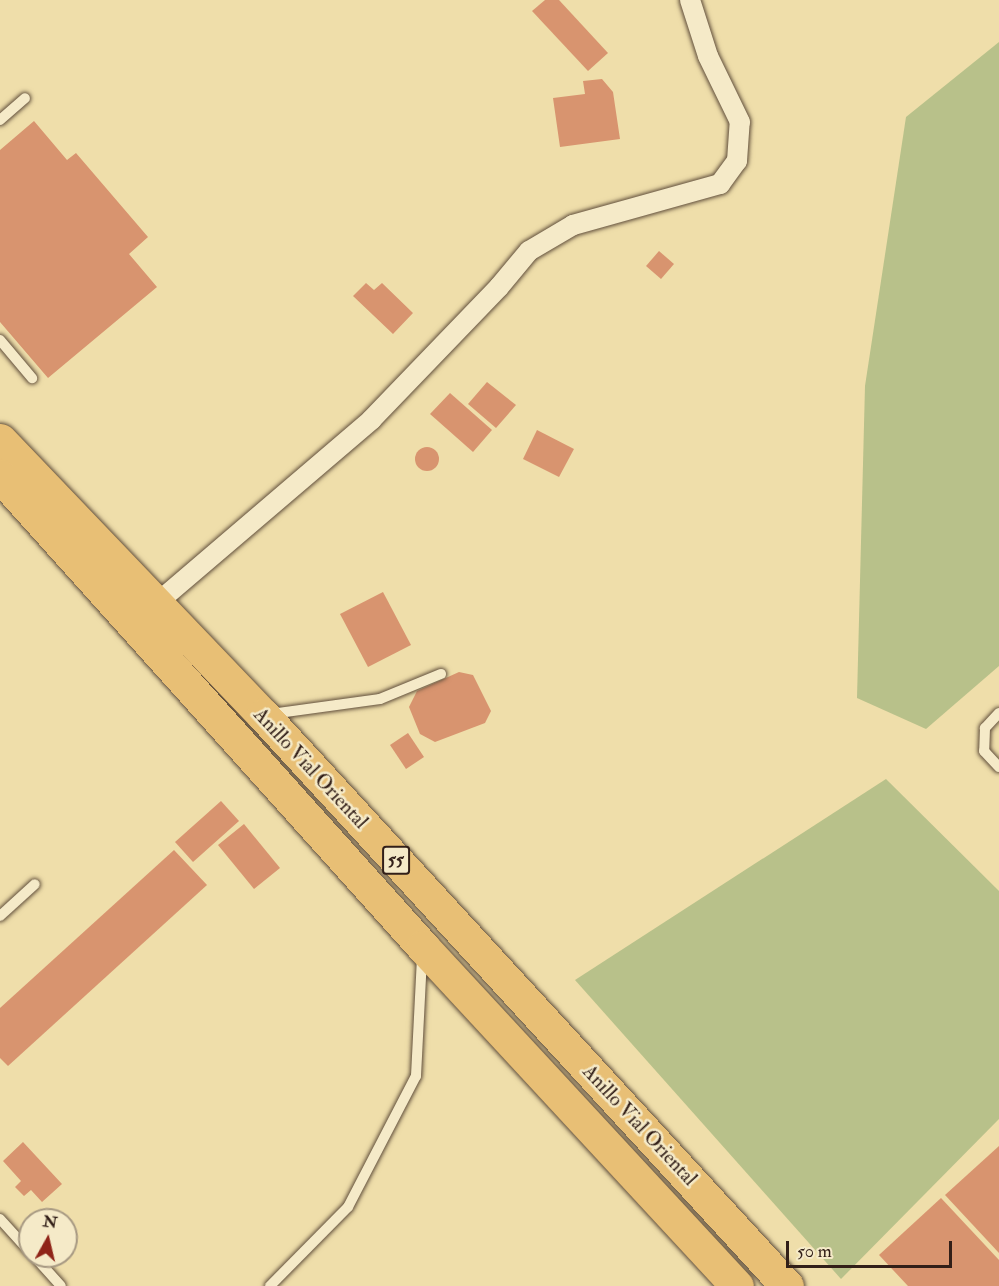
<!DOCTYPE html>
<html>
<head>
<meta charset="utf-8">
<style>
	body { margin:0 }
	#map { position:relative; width:999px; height:1286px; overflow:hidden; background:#efdeaa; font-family:"IM FELL Double Pica",serif }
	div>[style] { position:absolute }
	.green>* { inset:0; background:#b8c18a }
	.building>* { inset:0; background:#d8946f }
	.round { border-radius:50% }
	.roads { filter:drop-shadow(0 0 2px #614f3c) drop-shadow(0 0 2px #614f3c) }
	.lane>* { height:10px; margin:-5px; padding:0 5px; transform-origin:5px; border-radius:5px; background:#f5eac8 }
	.street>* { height:20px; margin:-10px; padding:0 10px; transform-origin:10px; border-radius:10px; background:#f5eac8 }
	.highway>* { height:33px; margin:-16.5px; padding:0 16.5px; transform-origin:16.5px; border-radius:16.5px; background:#e8bf75 }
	span { translate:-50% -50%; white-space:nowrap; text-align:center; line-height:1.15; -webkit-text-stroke:5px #f5eac8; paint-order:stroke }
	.shield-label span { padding:2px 4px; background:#f5eac8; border:2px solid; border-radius:4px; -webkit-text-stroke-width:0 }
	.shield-label { font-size:18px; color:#321f18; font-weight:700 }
	.street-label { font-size:20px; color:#321f18 }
	.north { position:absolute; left:18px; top:1208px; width:60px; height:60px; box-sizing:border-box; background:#f5eac8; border:2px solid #a79982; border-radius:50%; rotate:8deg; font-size:16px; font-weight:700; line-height:24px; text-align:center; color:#321f18 }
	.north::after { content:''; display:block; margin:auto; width:21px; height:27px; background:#8f2418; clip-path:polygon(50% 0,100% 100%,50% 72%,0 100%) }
	.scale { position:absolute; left:786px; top:1241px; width:166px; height:27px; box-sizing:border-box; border:3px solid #321f18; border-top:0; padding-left:8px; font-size:18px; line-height:21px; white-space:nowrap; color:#321f18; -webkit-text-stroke:4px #f5eac8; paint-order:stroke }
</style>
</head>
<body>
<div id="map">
	<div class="green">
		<div style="clip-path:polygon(999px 42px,999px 666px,926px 729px,857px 698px,865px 386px,906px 117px)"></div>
		<div style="clip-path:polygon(886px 779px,999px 891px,999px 1119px,841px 1279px,575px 980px)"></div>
	</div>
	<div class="building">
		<div style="clip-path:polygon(545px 0,559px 0,608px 53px,588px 71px,532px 11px)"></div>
		<div style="clip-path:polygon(602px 79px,613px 92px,620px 139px,560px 147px,553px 98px,585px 94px,583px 81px)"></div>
		<div style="clip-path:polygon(34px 121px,67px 160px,76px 153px,148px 237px,129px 254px,157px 287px,48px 378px,0 322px,0 150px)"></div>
		<div style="clip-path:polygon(659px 251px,674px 264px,661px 279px,646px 266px)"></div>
		<div style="clip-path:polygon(366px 283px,374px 290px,382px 283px,413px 313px,393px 334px,353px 296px)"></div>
		<div style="clip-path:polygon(487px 382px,516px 405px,496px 428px,468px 404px)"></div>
		<div style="clip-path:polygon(450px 393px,492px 430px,473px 452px,430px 414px)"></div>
		<div style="clip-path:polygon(537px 430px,574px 449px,559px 477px,523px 459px)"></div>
		<div class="round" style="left:415px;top:447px;width:24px;height:24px"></div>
		<div style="clip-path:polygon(383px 592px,411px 645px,368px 667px,340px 614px)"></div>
		<div style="clip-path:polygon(459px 672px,473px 675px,491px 711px,485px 723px,435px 742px,420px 734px,409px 707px,417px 691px)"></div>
		<div style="clip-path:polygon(408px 733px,424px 757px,406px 769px,390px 745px)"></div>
		<div style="clip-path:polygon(221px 801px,239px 821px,193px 862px,175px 842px)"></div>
		<div style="clip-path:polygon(244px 824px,280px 868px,254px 889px,218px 845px)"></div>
		<div style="clip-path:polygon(174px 850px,207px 885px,8px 1066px,0 1058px,0 1008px)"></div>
		<div style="clip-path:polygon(23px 1142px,62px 1184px,42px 1202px,31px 1190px,24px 1196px,15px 1187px,21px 1181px,3px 1161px)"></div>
		<div style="clip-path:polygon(999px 1146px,999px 1253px,945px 1195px)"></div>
		<div style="clip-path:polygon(941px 1198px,999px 1260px,999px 1286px,908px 1286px,879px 1255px)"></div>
	</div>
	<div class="roads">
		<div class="lane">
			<div style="left:0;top:120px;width:33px;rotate:-41deg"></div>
			<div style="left:0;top:340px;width:50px;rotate:49.9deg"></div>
			<div style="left:999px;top:713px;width:21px;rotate:133deg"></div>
			<div style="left:985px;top:728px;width:23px;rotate:92deg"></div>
			<div style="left:984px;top:751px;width:22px;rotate:47deg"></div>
			<div style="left:271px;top:714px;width:110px;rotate:-7.8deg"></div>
			<div style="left:380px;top:699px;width:66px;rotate:-22.3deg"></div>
			<div style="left:0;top:916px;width:47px;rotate:-42.4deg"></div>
			<div style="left:0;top:1219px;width:45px;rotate:47.7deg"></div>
			<div style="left:34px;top:1256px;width:40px;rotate:48deg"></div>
			<div style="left:270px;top:1286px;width:111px;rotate:-45.4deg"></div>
			<div style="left:348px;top:1207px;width:148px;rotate:-62.6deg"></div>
			<div style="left:416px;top:1076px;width:119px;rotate:-87.1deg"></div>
		</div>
		<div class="street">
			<div style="left:157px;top:603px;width:282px;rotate:-40.5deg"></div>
			<div style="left:371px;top:420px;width:185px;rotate:-46.1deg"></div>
			<div style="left:499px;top:287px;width:47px;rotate:-50.2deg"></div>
			<div style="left:529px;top:251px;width:51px;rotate:-30.6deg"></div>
			<div style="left:573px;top:225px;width:153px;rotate:-15.6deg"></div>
			<div style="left:720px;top:184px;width:29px;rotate:-54deg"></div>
			<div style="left:737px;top:161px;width:39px;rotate:-86deg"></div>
			<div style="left:740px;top:122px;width:73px;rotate:-115.9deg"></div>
			<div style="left:708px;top:56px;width:59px;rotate:-107.8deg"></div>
		</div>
		<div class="highway">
			<div style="left:0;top:440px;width:381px;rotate:46.3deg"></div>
			<div style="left:263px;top:715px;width:775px;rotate:47.46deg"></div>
			<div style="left:0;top:476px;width:633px;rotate:48.07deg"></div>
			<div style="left:423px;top:947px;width:462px;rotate:47.2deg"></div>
		</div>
	</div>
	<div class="shield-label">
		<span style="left:396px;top:860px">55</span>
	</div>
	<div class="street-label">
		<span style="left:311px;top:768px;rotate:47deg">Anillo Vial Oriental</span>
		<span style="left:640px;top:1125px;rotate:47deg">Anillo Vial Oriental</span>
	</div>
	<div class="north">N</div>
	<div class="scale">50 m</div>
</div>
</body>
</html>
